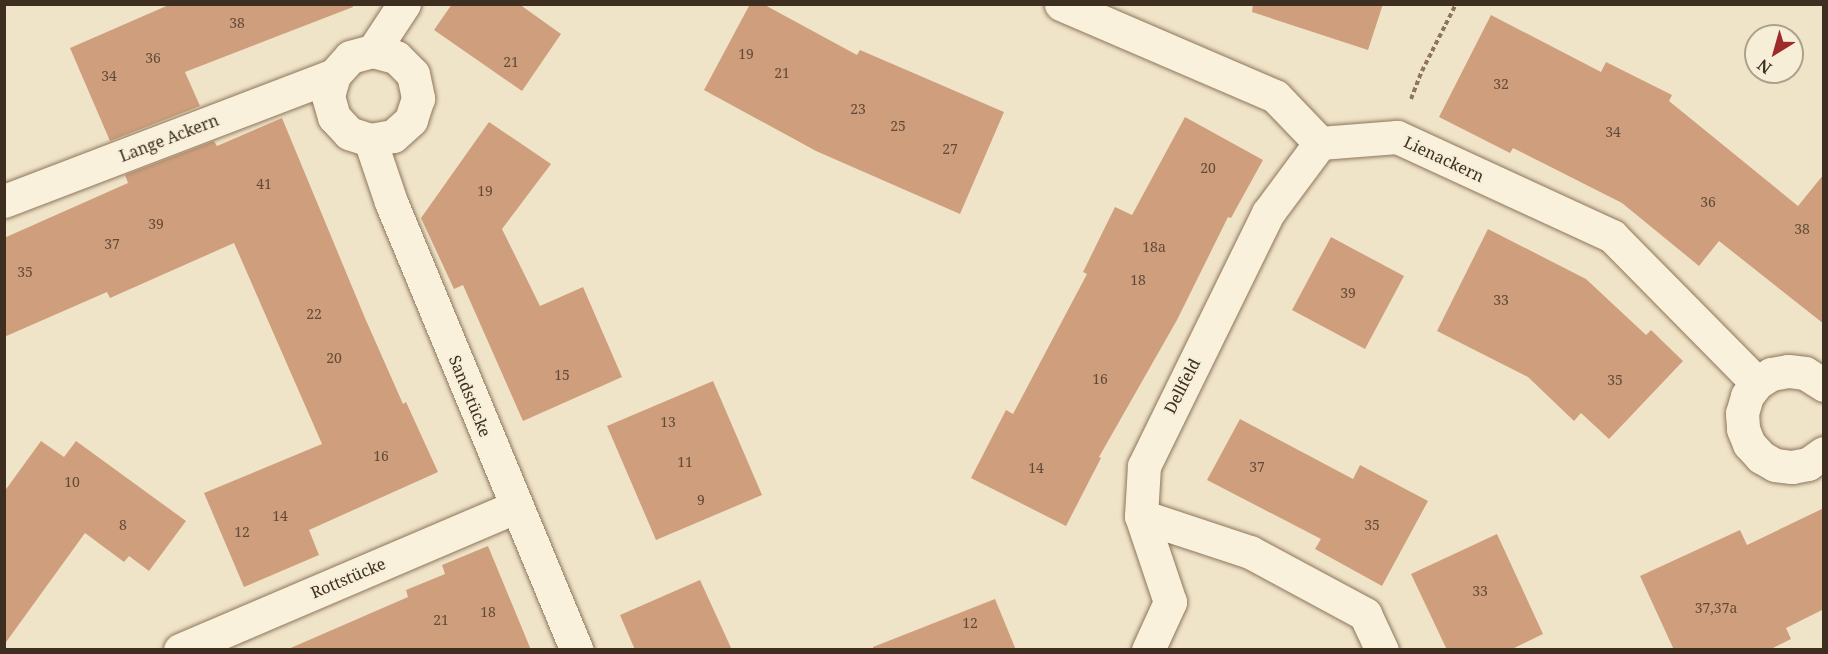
<!DOCTYPE html>
<html>
<head>
<meta charset="utf-8">
<style>
	body { margin:0 }
	#map { position:relative; width:1828px; height:654px; overflow:hidden; background:#f0e4c8; font-family:"Noto Serif",serif }
	div>[style] { position:absolute }
	.building>* { inset:0; background:#cf9f7d }
	.path>* { height:4px; margin-top:-2px; transform-origin:0; background:repeating-linear-gradient(90deg,#8d765c 0 4.5px,transparent 0 7.5px) }
	.roads { filter:drop-shadow(0 0 2px #8d765c) drop-shadow(0 0 2px #8d765c) }
	.minor>* { height:33px; margin:-16.5px; padding:0 16.5px; transform-origin:16.5px; border-radius:16.5px; background:#faf1dc }
	span { translate:-50% -50%; white-space:nowrap; text-align:center; line-height:1.15; -webkit-text-stroke:4.5px #f7eed8; paint-order:stroke }
	.number-label { font-size:14px; color:#624a37 }
	.number-label span { -webkit-text-stroke-width:0 }
	.street-label { font-size:16px; color:#3d2e20 }
	.frame { position:absolute; inset:0; border:6px solid #3d2e20; pointer-events:none }
	.north { position:absolute; left:1744px; top:24px; width:60px; height:60px; box-sizing:border-box; background:#f7eed8; border:2px solid #ada18e; border-radius:50%; rotate:217deg; font-size:16px; font-weight:700; line-height:24px; text-align:center; color:#3d2e20 }
	.north::after { content:''; display:block; margin:auto; width:21px; height:27px; background:#9e2a2b; clip-path:polygon(50% 0,100% 100%,50% 72%,0 100%) }
</style>
</head>
<body>
<div id="map">
	<div class="building">
		<div style="clip-path:polygon(171px 4px,352px 4px,353px 7px,185px 72px,200px 106px,110px 141px,70px 48px)"></div>
		<div style="clip-path:polygon(452px 4px,519px 4px,561px 34px,522px 91px,434px 30px)"></div>
		<div style="clip-path:polygon(750px 4px,763px 4px,857px 55px,860px 50px,1004px 112px,960px 214px,816px 151px,704px 90px)"></div>
		<div style="clip-path:polygon(1253px 4px,1383px 4px,1368px 50px,1252px 12px)"></div>
		<div style="clip-path:polygon(1491px 15px,1601px 72px,1606px 62px,1672px 95px,1669px 101px,1798px 206px,1824px 174px,1824px 324px,1719px 241px,1699px 266px,1622px 203px,1513px 148px,1510px 153px,1439px 117px)"></div>
		<div style="clip-path:polygon(1185px 117px,1263px 160px,1231px 218px,1228px 217px,1177px 320px,1099px 457px,1101px 458px,1066px 526px,971px 478px,1006px 410px,1013px 414px,1087px 274px,1083px 272px,1115px 207px,1132px 215px)"></div>
		<div style="clip-path:polygon(282px 118px,365px 318px,403px 404px,406px 402px,438px 472px,309px 530px,319px 555px,244px 587px,204px 493px,322px 444px,234px 243px,110px 298px,107px 292px,4px 337px,4px 238px,128px 183px,125px 175px,214px 141px,217px 146px)"></div>
		<div style="clip-path:polygon(489px 122px,551px 164px,502px 229px,540px 306px,583px 287px,622px 377px,523px 421px,463px 285px,454px 289px,421px 218px)"></div>
		<div style="clip-path:polygon(1488px 229px,1586px 279px,1646px 335px,1651px 330px,1683px 361px,1609px 439px,1581px 413px,1574px 421px,1528px 377px,1437px 331px)"></div>
		<div style="clip-path:polygon(1331px 237px,1404px 276px,1365px 349px,1292px 310px)"></div>
		<div style="clip-path:polygon(713px 381px,762px 495px,656px 540px,607px 426px)"></div>
		<div style="clip-path:polygon(1240px 419px,1353px 479px,1360px 465px,1428px 501px,1382px 586px,1315px 549px,1321px 539px,1207px 480px)"></div>
		<div style="clip-path:polygon(41px 441px,64px 457px,76px 441px,186px 521px,149px 571px,129px 556px,124px 562px,85px 533px,4px 645px,4px 492px)"></div>
		<div style="clip-path:polygon(1824px 508px,1824px 609px,1786px 628px,1791px 639px,1769px 650px,1674px 650px,1640px 576px,1740px 530px,1747px 545px)"></div>
		<div style="clip-path:polygon(1497px 534px,1543px 634px,1510px 650px,1447px 650px,1411px 574px)"></div>
		<div style="clip-path:polygon(488px 546px,531px 650px,286px 650px,408px 597px,406px 590px,445px 574px,442px 565px)"></div>
		<div style="clip-path:polygon(700px 580px,732px 650px,635px 650px,620px 615px)"></div>
		<div style="clip-path:polygon(995px 599px,1016px 650px,873px 650px,873px 647px)"></div>
	</div>
	<div class="path">
		<div style="left:1411px;top:99px;width:30px;rotate:-69deg"></div>
		<div style="left:1422px;top:71px;width:75px;rotate:-63.1deg"></div>
	</div>
	<div class="roads">
		<div class="minor">
			<div style="left:1061px;top:4px;width:233px;rotate:23.3deg"></div>
			<div style="left:1275px;top:96px;width:65px;rotate:46.2deg"></div>
			<div style="left:1320px;top:143px;width:77px;rotate:-4.5deg"></div>
			<div style="left:1397px;top:137px;width:237px;rotate:24.7deg"></div>
			<div style="left:1612px;top:236px;width:206px;rotate:45.4deg"></div>
			<div style="left:373px;top:51px;width:24px;rotate:15deg"></div>
			<div style="left:396px;top:57px;width:24px;rotate:45deg"></div>
			<div style="left:413px;top:74px;width:25px;rotate:78deg"></div>
			<div style="left:418px;top:98px;width:23px;rotate:108deg"></div>
			<div style="left:411px;top:120px;width:24px;rotate:138deg"></div>
			<div style="left:393px;top:136px;width:23px;rotate:170deg"></div>
			<div style="left:370px;top:140px;width:22px;rotate:-162deg"></div>
			<div style="left:349px;top:133px;width:22px;rotate:-133deg"></div>
			<div style="left:334px;top:117px;width:22px;rotate:-106deg"></div>
			<div style="left:328px;top:96px;width:22px;rotate:-74deg"></div>
			<div style="left:334px;top:75px;width:24px;rotate:-48deg"></div>
			<div style="left:350px;top:57px;width:24px;rotate:-15deg"></div>
			<div style="left:373px;top:51px;width:56px;rotate:-56.6deg"></div>
			<div style="left:370px;top:140px;width:65px;rotate:71.3deg"></div>
			<div style="left:391px;top:202px;width:485px;rotate:67.5deg"></div>
			<div style="left:4px;top:201px;width:353px;rotate:-20.9deg"></div>
			<div style="left:1824px;top:385px;width:22px;rotate:-148deg"></div>
			<div style="left:1805px;top:373px;width:17px;rotate:-173deg"></div>
			<div style="left:1788px;top:371px;width:17px;rotate:170deg"></div>
			<div style="left:1771px;top:374px;width:17px;rotate:147deg"></div>
			<div style="left:1757px;top:383px;width:16px;rotate:128deg"></div>
			<div style="left:1747px;top:396px;width:18px;rotate:106deg"></div>
			<div style="left:1742px;top:413px;width:16px;rotate:86deg"></div>
			<div style="left:1743px;top:429px;width:16px;rotate:68deg"></div>
			<div style="left:1749px;top:444px;width:18px;rotate:47deg"></div>
			<div style="left:1761px;top:457px;width:16px;rotate:30deg"></div>
			<div style="left:1775px;top:465px;width:17px;rotate:7deg"></div>
			<div style="left:1792px;top:467px;width:16px;rotate:-11deg"></div>
			<div style="left:1808px;top:464px;width:19px;rotate:-35deg"></div>
			<div style="left:1141px;top:516px;width:115px;rotate:18.3deg"></div>
			<div style="left:1250px;top:552px;width:131px;rotate:28.3deg"></div>
			<div style="left:1365px;top:614px;width:40px;rotate:65deg"></div>
			<div style="left:180px;top:650px;width:366px;rotate:-23.1deg"></div>
			<div style="left:1148px;top:650px;width:53px;rotate:-65.4deg"></div>
			<div style="left:1170px;top:602px;width:91px;rotate:-108.6deg"></div>
			<div style="left:1141px;top:516px;width:50px;rotate:-86.6deg"></div>
			<div style="left:1144px;top:466px;width:282px;rotate:-63.9deg"></div>
			<div style="left:1268px;top:213px;width:87px;rotate:-53.4deg"></div>
		</div>
	</div>
	<div class="number-label">
		<span style="left:237px;top:23px">38</span>
		<span style="left:746px;top:54px">19</span>
		<span style="left:153px;top:58px">36</span>
		<span style="left:511px;top:62px">21</span>
		<span style="left:782px;top:73px">21</span>
		<span style="left:109px;top:76px">34</span>
		<span style="left:1501px;top:84px">32</span>
		<span style="left:858px;top:109px">23</span>
		<span style="left:898px;top:126px">25</span>
		<span style="left:1613px;top:132px">34</span>
		<span style="left:950px;top:149px">27</span>
		<span style="left:1208px;top:168px">20</span>
		<span style="left:264px;top:184px">41</span>
		<span style="left:485px;top:191px">19</span>
		<span style="left:1708px;top:202px">36</span>
		<span style="left:156px;top:224px">39</span>
		<span style="left:1802px;top:229px">38</span>
		<span style="left:112px;top:244px">37</span>
		<span style="left:1154px;top:247px">18a</span>
		<span style="left:25px;top:272px">35</span>
		<span style="left:1138px;top:280px">18</span>
		<span style="left:1348px;top:293px">39</span>
		<span style="left:1501px;top:300px">33</span>
		<span style="left:314px;top:314px">22</span>
		<span style="left:334px;top:358px">20</span>
		<span style="left:562px;top:375px">15</span>
		<span style="left:1100px;top:379px">16</span>
		<span style="left:1615px;top:380px">35</span>
		<span style="left:668px;top:422px">13</span>
		<span style="left:381px;top:456px">16</span>
		<span style="left:685px;top:462px">11</span>
		<span style="left:1257px;top:467px">37</span>
		<span style="left:1036px;top:468px">14</span>
		<span style="left:72px;top:482px">10</span>
		<span style="left:701px;top:500px">9</span>
		<span style="left:280px;top:516px">14</span>
		<span style="left:123px;top:525px">8</span>
		<span style="left:1372px;top:525px">35</span>
		<span style="left:242px;top:532px">12</span>
		<span style="left:1480px;top:591px">33</span>
		<span style="left:1716px;top:608px">37,37a</span>
		<span style="left:488px;top:612px">18</span>
		<span style="left:441px;top:620px">21</span>
		<span style="left:970px;top:623px">12</span>
	</div>
	<div class="street-label">
		<span style="left:169px;top:138px;rotate:-21deg">Lange Ackern</span>
		<span style="left:1444px;top:159px;rotate:25deg">Lienackern</span>
		<span style="left:1182px;top:386px;rotate:-63deg">Dellfeld</span>
		<span style="left:470px;top:396px;rotate:68deg">Sandstücke</span>
		<span style="left:348px;top:578px;rotate:-23deg">Rottstücke</span>
	</div>
	<div class="frame"></div>
	<div class="north">N</div>
</div>
</body>
</html>
